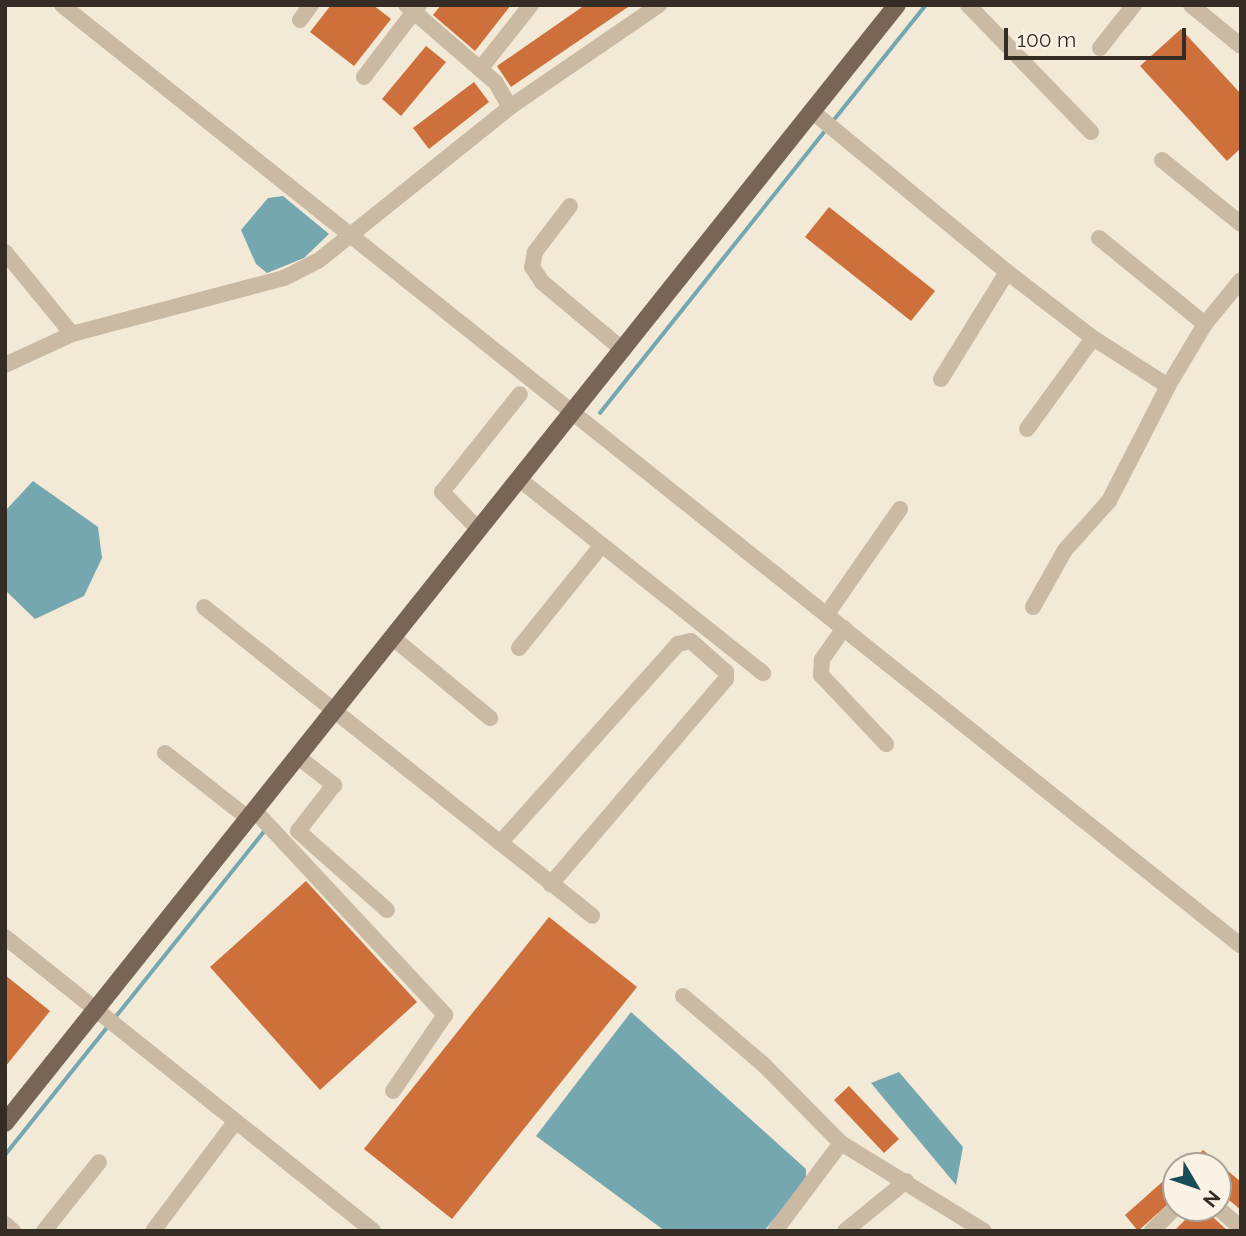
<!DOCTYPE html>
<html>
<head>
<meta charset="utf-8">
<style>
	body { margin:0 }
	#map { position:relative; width:1246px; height:1236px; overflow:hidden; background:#f2e9d7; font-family:Raleway,sans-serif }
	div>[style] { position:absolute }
	.water>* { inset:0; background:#75a7b1 }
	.stream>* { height:3.5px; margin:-1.75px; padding:0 1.75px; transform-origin:1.75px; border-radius:1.75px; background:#75a7b1 }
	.building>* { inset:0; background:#cd703b }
	.minor>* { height:16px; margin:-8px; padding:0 8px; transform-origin:8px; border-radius:8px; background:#cbbaa3 }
	.major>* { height:18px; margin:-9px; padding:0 9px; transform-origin:9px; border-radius:9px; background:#786555 }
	span { translate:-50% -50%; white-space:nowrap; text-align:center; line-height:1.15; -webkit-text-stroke:6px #faf2e4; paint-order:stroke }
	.frame { position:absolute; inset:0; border:7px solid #352c25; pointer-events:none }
	.north { position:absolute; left:1162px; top:1152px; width:70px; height:70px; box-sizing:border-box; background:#faf2e4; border:2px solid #aba398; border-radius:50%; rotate:129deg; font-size:19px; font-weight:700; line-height:28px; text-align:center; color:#352c25 }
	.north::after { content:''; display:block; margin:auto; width:24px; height:32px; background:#194d59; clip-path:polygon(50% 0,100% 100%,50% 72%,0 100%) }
	.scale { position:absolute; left:1004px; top:28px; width:182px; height:32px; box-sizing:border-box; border:4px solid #352c25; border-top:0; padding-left:9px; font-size:21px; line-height:24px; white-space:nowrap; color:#352c25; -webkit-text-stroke:5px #faf2e4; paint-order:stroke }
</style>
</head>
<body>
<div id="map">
	<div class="water">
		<div style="clip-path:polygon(283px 196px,329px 234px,304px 258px,267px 273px,256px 264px,241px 230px,268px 198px)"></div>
		<div style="clip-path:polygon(33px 481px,98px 527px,102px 558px,84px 596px,35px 619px,5px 590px,5px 511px)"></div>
		<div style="clip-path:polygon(631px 1012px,806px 1169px,806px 1180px,764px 1231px,665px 1231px,536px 1136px)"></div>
		<div style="clip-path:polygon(899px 1072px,963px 1147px,956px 1185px,871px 1083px)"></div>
	</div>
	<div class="stream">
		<div style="left:833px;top:121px;width:149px;rotate:-51.3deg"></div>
		<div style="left:600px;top:413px;width:362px;rotate:-51.4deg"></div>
		<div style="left:114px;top:1019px;width:240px;rotate:-51.3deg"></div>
		<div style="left:5px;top:1155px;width:166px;rotate:-51.3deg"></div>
	</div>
	<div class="building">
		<div style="clip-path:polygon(331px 5px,373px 5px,391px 19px,354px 66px,310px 32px)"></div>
		<div style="clip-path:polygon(441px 5px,511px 5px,475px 51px,433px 15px)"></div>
		<div style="clip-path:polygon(585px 5px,631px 5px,511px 87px,497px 66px)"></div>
		<div style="clip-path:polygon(1181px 29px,1241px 94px,1241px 148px,1227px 161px,1140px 66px)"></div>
		<div style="clip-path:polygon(426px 46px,446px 62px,401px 116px,382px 99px)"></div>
		<div style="clip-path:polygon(474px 82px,489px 102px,429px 149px,413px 128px)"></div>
		<div style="clip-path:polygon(829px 207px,935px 291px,911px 321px,805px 237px)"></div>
		<div style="clip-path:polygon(306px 881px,417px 1002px,320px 1090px,210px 967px)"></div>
		<div style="clip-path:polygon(549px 917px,637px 987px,452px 1219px,364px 1149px)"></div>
		<div style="clip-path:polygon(5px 975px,50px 1011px,5px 1067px)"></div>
		<div style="clip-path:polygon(849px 1086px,899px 1139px,884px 1153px,834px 1100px)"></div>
		<div style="clip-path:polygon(1203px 1150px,1241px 1182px,1241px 1210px,1218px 1191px,1218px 1166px,1189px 1166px)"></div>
		<div style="clip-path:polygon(1169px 1176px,1176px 1197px,1138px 1231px,1125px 1215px)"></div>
		<div style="clip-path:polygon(1197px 1208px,1203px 1208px,1228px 1231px,1174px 1231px)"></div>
	</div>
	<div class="minor">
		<div style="left:62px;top:5px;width:1508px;rotate:38.59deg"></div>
		<div style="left:406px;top:5px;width:119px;rotate:40.9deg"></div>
		<div style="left:496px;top:83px;width:28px;rotate:60deg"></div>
		<div style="left:968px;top:5px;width:177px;rotate:45.9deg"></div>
		<div style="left:1191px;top:5px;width:65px;rotate:39.4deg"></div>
		<div style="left:300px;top:20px;width:19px;rotate:-54deg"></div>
		<div style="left:1100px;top:48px;width:55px;rotate:-51.7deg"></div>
		<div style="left:481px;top:68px;width:80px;rotate:-51.6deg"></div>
		<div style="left:364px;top:77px;width:91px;rotate:-52.6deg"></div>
		<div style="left:813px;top:112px;width:251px;rotate:39.5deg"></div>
		<div style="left:1007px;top:272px;width:108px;rotate:37.5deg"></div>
		<div style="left:1093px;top:338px;width:89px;rotate:32.6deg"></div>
		<div style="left:1162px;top:160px;width:102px;rotate:39deg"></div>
		<div style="left:570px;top:206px;width:58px;rotate:127.3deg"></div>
		<div style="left:535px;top:252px;width:15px;rotate:101deg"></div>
		<div style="left:532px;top:267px;width:18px;rotate:56deg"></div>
		<div style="left:542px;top:282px;width:106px;rotate:40deg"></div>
		<div style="left:1099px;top:238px;width:136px;rotate:39.1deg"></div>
		<div style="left:5px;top:252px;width:106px;rotate:50.7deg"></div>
		<div style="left:5px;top:365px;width:74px;rotate:-24.8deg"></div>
		<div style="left:72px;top:334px;width:219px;rotate:-14.8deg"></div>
		<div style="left:284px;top:278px;width:38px;rotate:-27deg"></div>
		<div style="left:318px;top:261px;width:246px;rotate:-38.7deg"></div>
		<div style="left:510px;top:107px;width:181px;rotate:-34.4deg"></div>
		<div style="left:941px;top:379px;width:126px;rotate:-58.3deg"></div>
		<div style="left:1027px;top:429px;width:112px;rotate:-54deg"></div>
		<div style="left:519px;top:479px;width:312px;rotate:38.5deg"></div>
		<div style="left:479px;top:530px;width:53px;rotate:-134.2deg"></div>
		<div style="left:442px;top:492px;width:125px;rotate:-51.5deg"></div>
		<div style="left:204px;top:607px;width:496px;rotate:38.5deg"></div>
		<div style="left:1033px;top:607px;width:65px;rotate:-60.7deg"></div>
		<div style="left:1065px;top:550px;width:66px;rotate:-48.1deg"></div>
		<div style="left:1109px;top:501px;width:129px;rotate:-62.8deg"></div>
		<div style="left:1168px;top:386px;width:72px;rotate:-59.2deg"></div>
		<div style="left:1205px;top:324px;width:57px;rotate:-50.7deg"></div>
		<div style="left:827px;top:614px;width:128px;rotate:-55.2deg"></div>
		<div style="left:844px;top:628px;width:39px;rotate:125deg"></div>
		<div style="left:822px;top:660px;width:15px;rotate:94deg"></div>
		<div style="left:821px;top:675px;width:95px;rotate:46.7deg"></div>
		<div style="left:393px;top:638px;width:126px;rotate:39.5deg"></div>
		<div style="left:519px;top:648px;width:131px;rotate:-51.2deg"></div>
		<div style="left:165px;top:753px;width:105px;rotate:38.1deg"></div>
		<div style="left:298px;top:757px;width:46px;rotate:37.9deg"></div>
		<div style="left:334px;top:785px;width:58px;rotate:128deg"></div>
		<div style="left:298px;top:831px;width:119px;rotate:41.6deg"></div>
		<div style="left:255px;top:811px;width:279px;rotate:47deg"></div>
		<div style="left:445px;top:1015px;width:92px;rotate:124.4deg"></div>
		<div style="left:500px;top:843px;width:267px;rotate:-48.2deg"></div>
		<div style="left:678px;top:644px;width:13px;rotate:-13deg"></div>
		<div style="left:691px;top:641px;width:47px;rotate:41.5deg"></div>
		<div style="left:726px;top:672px;width:7px;rotate:90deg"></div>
		<div style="left:726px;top:679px;width:270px;rotate:130.5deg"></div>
		<div style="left:5px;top:937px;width:471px;rotate:38.6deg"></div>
		<div style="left:683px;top:996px;width:106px;rotate:40.4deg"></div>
		<div style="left:764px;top:1065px;width:110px;rotate:45.4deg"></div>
		<div style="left:841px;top:1143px;width:168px;rotate:31.6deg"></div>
		<div style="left:1218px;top:1208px;width:30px;rotate:41deg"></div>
		<div style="left:5px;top:1224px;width:11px;rotate:41deg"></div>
		<div style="left:44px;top:1231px;width:88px;rotate:-51.4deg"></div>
		<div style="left:153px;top:1231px;width:136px;rotate:-53deg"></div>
		<div style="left:775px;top:1231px;width:110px;rotate:-53.1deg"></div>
		<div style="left:845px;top:1231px;width:79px;rotate:-39.3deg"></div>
		<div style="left:1152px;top:1231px;width:34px;rotate:-45deg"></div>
	</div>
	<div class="major">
		<div style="left:5px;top:1123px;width:1430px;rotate:-51.42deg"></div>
	</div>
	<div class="frame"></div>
	<div class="north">N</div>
	<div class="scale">100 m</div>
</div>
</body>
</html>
